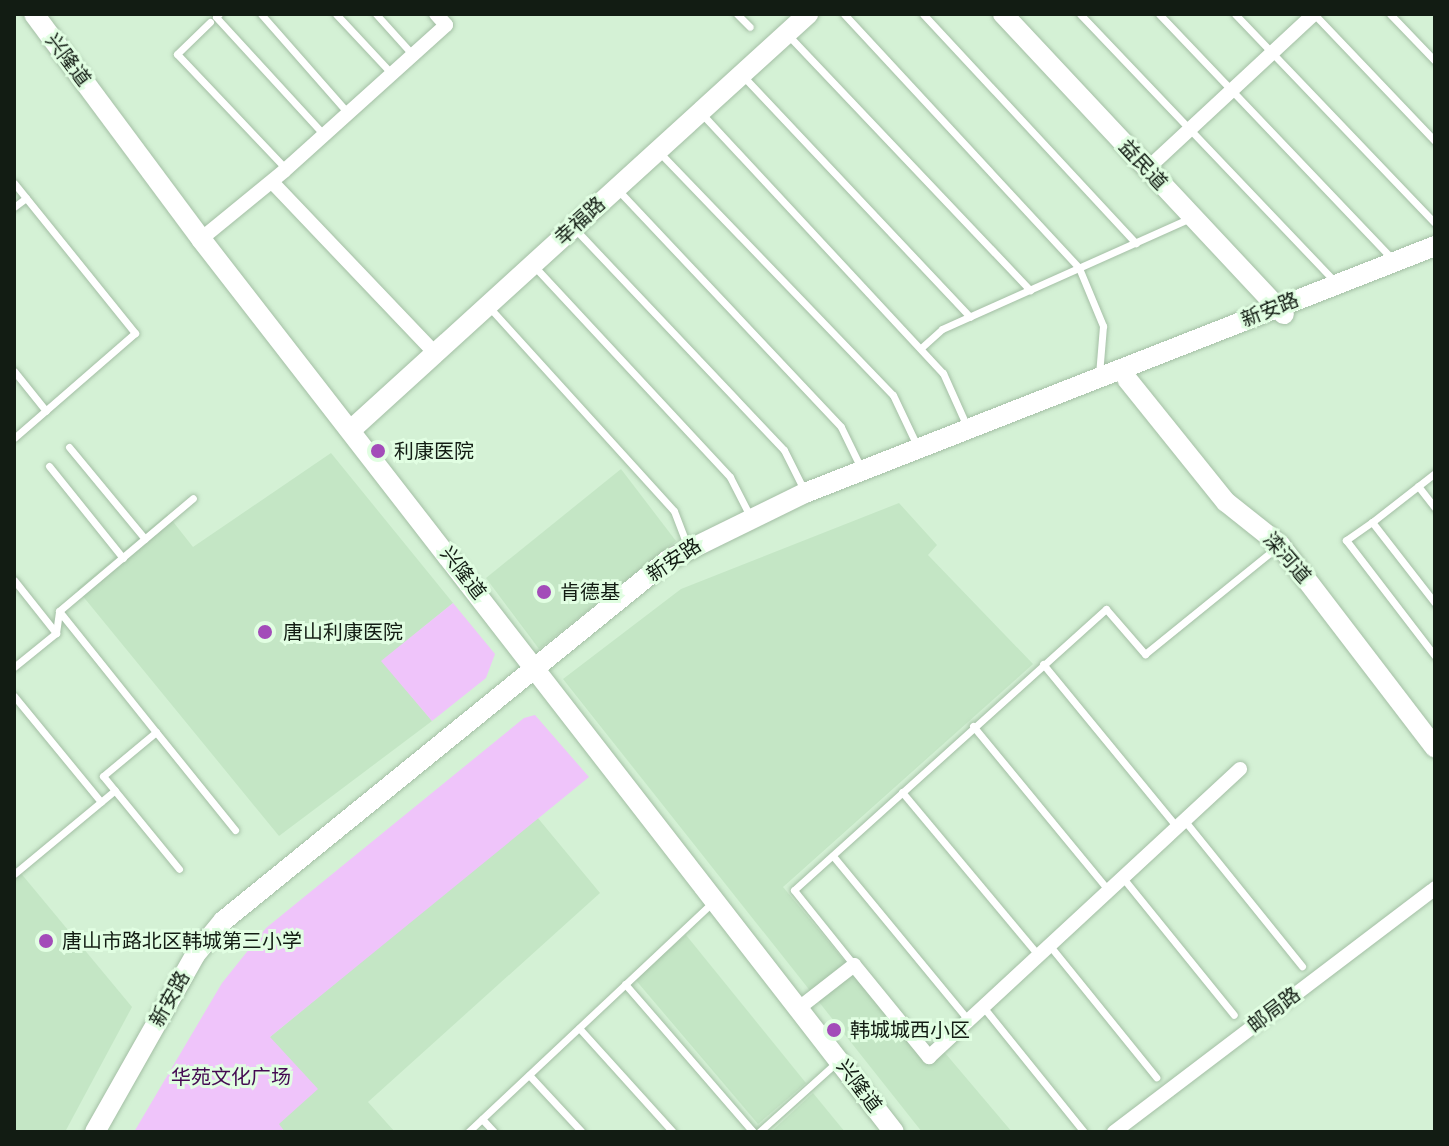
<!DOCTYPE html>
<html>
<head>
<meta charset="utf-8">
<style>
	body { margin:0 }
	#map { position:relative; width:1449px; height:1146px; overflow:hidden; background:#d4f1d5; font-family:Poppins,"Noto Sans SC",sans-serif }
	div>[style] { position:absolute }
	.built>* { inset:0; background:#c4e6c5 }
	.green>* { inset:0; background:#efc4fa }
	.roads { filter:drop-shadow(0 0 2px #a4bfa5) drop-shadow(0 0 2px #a4bfa5) }
	.lane>* { height:7px; margin:-3.5px; padding:0 3.5px; transform-origin:3.5px; border-radius:3.5px; background:#fff }
	.street>* { height:14px; margin:-7px; padding:0 7px; transform-origin:7px; border-radius:7px; background:#fff }
	.secondary>* { height:20px; margin:-10px; padding:0 10px; transform-origin:10px; border-radius:10px; background:#fff }
	.dots>* { width:22px; height:22px; translate:-50% -50%; box-sizing:border-box; border:4px solid #e1fee2; border-radius:50% }
	span { translate:-50% -50%; white-space:nowrap; text-align:center; line-height:1.15; -webkit-text-stroke:6px #e1fee2; paint-order:stroke }
	.street-label { font-size:20px; color:#121c13 }
	.poi-label { font-size:20px; color:#121c13 }
	.left { translate:0 -50%; text-align:left }
	.park-label { font-size:20px; color:#450a52 }
	.frame { position:absolute; inset:0; border:16px solid #121c13; pointer-events:none }
</style>
</head>
<body>
<div id="map">
	<div class="built">
		<div style="clip-path:polygon(331px 453px,453px 603px,382px 661px,432px 721px,279px 836px,77px 589px,167px 514px,193px 547px)"></div>
		<div style="clip-path:polygon(621px 469px,676px 541px,539px 649px,486px 578px)"></div>
		<div style="clip-path:polygon(899px 503px,937px 545px,928px 555px,1033px 664px,783px 887px,924px 1057px,940px 1047px,1012px 1132px,922px 1132px,563px 679px,681px 589px)"></div>
		<div style="clip-path:polygon(537px 817px,600px 893px,368px 1102px,395px 1132px,285px 1132px,278px 1125px,270px 1037px)"></div>
		<div style="clip-path:polygon(19px 871px,132px 1007px,65px 1132px,14px 1132px,14px 875px)"></div>
		<div style="clip-path:polygon(686px 935px,806px 1083px,758px 1124px,634px 978px)"></div>
		<div style="clip-path:polygon(813px 1093px,845px 1132px,771px 1132px)"></div>
	</div>
	<div class="green">
		<div style="clip-path:polygon(453px 603px,495px 654px,486px 678px,432px 721px,381px 661px)"></div>
		<div style="clip-path:polygon(535px 715px,589px 777px,270px 1037px,318px 1089px,279px 1124px,285px 1132px,134px 1132px,222px 983px,266px 928px,524px 718px)"></div>
	</div>
	<div class="roads">
		<div class="lane">
			<div style="left:219px;top:14px;width:4px;rotate:135deg"></div>
			<div style="left:216px;top:17px;width:160px;rotate:47.5deg"></div>
			<div style="left:261px;top:14px;width:132px;rotate:48.7deg"></div>
			<div style="left:336px;top:14px;width:82px;rotate:47deg"></div>
			<div style="left:376px;top:14px;width:55px;rotate:47.9deg"></div>
			<div style="left:737px;top:14px;width:18px;rotate:45deg"></div>
			<div style="left:844px;top:14px;width:346px;rotate:47.2deg"></div>
			<div style="left:1079px;top:268px;width:63px;rotate:67.5deg"></div>
			<div style="left:1103px;top:326px;width:49px;rotate:94.7deg"></div>
			<div style="left:923px;top:14px;width:313px;rotate:47.1deg"></div>
			<div style="left:1080px;top:14px;width:370px;rotate:46.4deg"></div>
			<div style="left:1159px;top:14px;width:338px;rotate:46.4deg"></div>
			<div style="left:1235px;top:14px;width:289px;rotate:46.3deg"></div>
			<div style="left:1314px;top:14px;width:175px;rotate:46.4deg"></div>
			<div style="left:1390px;top:14px;width:65px;rotate:46.2deg"></div>
			<div style="left:210px;top:22px;width:46px;rotate:135.9deg"></div>
			<div style="left:177px;top:54px;width:158px;rotate:46.5deg"></div>
			<div style="left:788px;top:35px;width:352px;rotate:46.5deg"></div>
			<div style="left:743px;top:76px;width:331px;rotate:46.7deg"></div>
			<div style="left:702px;top:114px;width:354px;rotate:47.1deg"></div>
			<div style="left:943px;top:373px;width:61px;rotate:65.9deg"></div>
			<div style="left:659px;top:152px;width:337px;rotate:46.1deg"></div>
			<div style="left:893px;top:395px;width:59px;rotate:64.7deg"></div>
			<div style="left:14px;top:183px;width:193px;rotate:51.1deg"></div>
			<div style="left:135px;top:333px;width:160px;rotate:139deg"></div>
			<div style="left:618px;top:190px;width:325px;rotate:46.7deg"></div>
			<div style="left:841px;top:427px;width:46px;rotate:64deg"></div>
			<div style="left:14px;top:207px;width:15px;rotate:-37deg"></div>
			<div style="left:575px;top:229px;width:304px;rotate:46.6deg"></div>
			<div style="left:784px;top:450px;width:47px;rotate:63.4deg"></div>
			<div style="left:534px;top:266px;width:288px;rotate:47.1deg"></div>
			<div style="left:730px;top:477px;width:44px;rotate:62.9deg"></div>
			<div style="left:489px;top:307px;width:275px;rotate:47.8deg"></div>
			<div style="left:674px;top:511px;width:39px;rotate:69deg"></div>
			<div style="left:921px;top:348px;width:28px;rotate:-42deg"></div>
			<div style="left:942px;top:329px;width:272px;rotate:-24.1deg"></div>
			<div style="left:14px;top:371px;width:51px;rotate:51.3deg"></div>
			<div style="left:69px;top:447px;width:119px;rotate:50.4deg"></div>
			<div style="left:49px;top:466px;width:118px;rotate:51.2deg"></div>
			<div style="left:1435px;top:473px;width:80px;rotate:142.1deg"></div>
			<div style="left:1372px;top:522px;width:103px;rotate:52.1deg"></div>
			<div style="left:1418px;top:486px;width:28px;rotate:52deg"></div>
			<div style="left:1372px;top:522px;width:32px;rotate:145deg"></div>
			<div style="left:1346px;top:540px;width:146px;rotate:52.5deg"></div>
			<div style="left:14px;top:580px;width:68px;rotate:51.6deg"></div>
			<div style="left:59px;top:611px;width:155px;rotate:51.3deg"></div>
			<div style="left:156px;top:732px;width:69px;rotate:140.3deg"></div>
			<div style="left:103px;top:776px;width:120px;rotate:50.7deg"></div>
			<div style="left:1043px;top:664px;width:211px;rotate:50.6deg"></div>
			<div style="left:14px;top:667px;width:54px;rotate:-39deg"></div>
			<div style="left:56px;top:633px;width:22px;rotate:-82deg"></div>
			<div style="left:59px;top:611px;width:175px;rotate:-40.1deg"></div>
			<div style="left:14px;top:696px;width:137px;rotate:50.6deg"></div>
			<div style="left:973px;top:726px;width:214px;rotate:50.5deg"></div>
			<div style="left:156px;top:732px;width:126px;rotate:51.1deg"></div>
			<div style="left:902px;top:792px;width:214px;rotate:50.1deg"></div>
			<div style="left:1184px;top:820px;width:188px;rotate:51.1deg"></div>
			<div style="left:833px;top:856px;width:212px;rotate:50.5deg"></div>
			<div style="left:14px;top:874px;width:131px;rotate:-39.7deg"></div>
			<div style="left:1123px;top:878px;width:176px;rotate:51deg"></div>
			<div style="left:1050px;top:946px;width:169px;rotate:51deg"></div>
			<div style="left:854px;top:965px;width:96px;rotate:-128.7deg"></div>
			<div style="left:794px;top:890px;width:420px;rotate:-42deg"></div>
			<div style="left:1106px;top:609px;width:60px;rotate:49.1deg"></div>
			<div style="left:1145px;top:654px;width:170px;rotate:-39deg"></div>
			<div style="left:625px;top:984px;width:196px;rotate:49.1deg"></div>
			<div style="left:984px;top:1008px;width:159px;rotate:51.1deg"></div>
			<div style="left:579px;top:1028px;width:140px;rotate:47.9deg"></div>
			<div style="left:529px;top:1075px;width:78px;rotate:47.1deg"></div>
			<div style="left:482px;top:1119px;width:18px;rotate:47deg"></div>
			<div style="left:468px;top:1132px;width:337px;rotate:-43.2deg"></div>
			<div style="left:759px;top:1132px;width:106px;rotate:-41.9deg"></div>
		</div>
		<div class="street">
			<div style="left:1147px;top:169px;width:228px;rotate:-42.9deg"></div>
			<div style="left:272px;top:182px;width:236px;rotate:46.4deg"></div>
			<div style="left:201px;top:239px;width:107px;rotate:-39.3deg"></div>
			<div style="left:284px;top:171px;width:218px;rotate:-42deg"></div>
			<div style="left:446px;top:25px;width:15px;rotate:-132deg"></div>
			<div style="left:799px;top:1008px;width:70px;rotate:-38deg"></div>
			<div style="left:854px;top:965px;width:119px;rotate:50.8deg"></div>
			<div style="left:929px;top:1057px;width:424px;rotate:-42.8deg"></div>
			<div style="left:1114px;top:1132px;width:403px;rotate:-37.2deg"></div>
		</div>
		<div class="secondary">
			<div style="left:34px;top:14px;width:280px;rotate:53.4deg"></div>
			<div style="left:201px;top:239px;width:1130px;rotate:52.19deg"></div>
			<div style="left:1003px;top:14px;width:411px;rotate:46.9deg"></div>
			<div style="left:1127px;top:379px;width:158px;rotate:51.2deg"></div>
			<div style="left:1226px;top:502px;width:69px;rotate:38.5deg"></div>
			<div style="left:1280px;top:545px;width:255px;rotate:52.6deg"></div>
			<div style="left:352px;top:429px;width:617px;rotate:-42.3deg"></div>
			<div style="left:95px;top:1132px;width:203px;rotate:-60.5deg"></div>
			<div style="left:195px;top:955px;width:44px;rotate:-50.5deg"></div>
			<div style="left:223px;top:921px;width:573px;rotate:-39.05deg"></div>
			<div style="left:668px;top:560px;width:153px;rotate:-26.1deg"></div>
			<div style="left:805px;top:493px;width:677px;rotate:-21.41deg"></div>
		</div>
	</div>
	<div class="dots">
		<div style="left:378px;top:451px;background:#a34cb9"></div>
		<div style="left:544px;top:592px;background:#a34cb9"></div>
		<div style="left:265px;top:632px;background:#a34cb9"></div>
		<div style="left:46px;top:941px;background:#a34cb9"></div>
		<div style="left:834px;top:1030px;background:#a34cb9"></div>
	</div>
	<div class="street-label">
		<span style="left:68px;top:60px;rotate:53deg">兴隆道</span>
		<span style="left:1143px;top:165px;rotate:47deg">益民道</span>
		<span style="left:580px;top:221px;rotate:-42deg">幸福路</span>
		<span style="left:1270px;top:310px;rotate:-22deg">新安路</span>
		<span style="left:1287px;top:558px;rotate:49deg">滦河道</span>
		<span style="left:674px;top:560px;rotate:-34deg">新安路</span>
		<span style="left:463px;top:573px;rotate:52deg">兴隆道</span>
		<span style="left:170px;top:999px;rotate:-61deg">新安路</span>
		<span style="left:1274px;top:1010px;rotate:-37deg">邮局路</span>
		<span style="left:859px;top:1086px;rotate:53deg">兴隆道</span>
	</div>
	<div class="poi-label">
		<span class="left" style="left:394px;top:451px">利康医院</span>
		<span class="left" style="left:560px;top:592px">肯德基</span>
		<span class="left" style="left:283px;top:632px">唐山利康医院</span>
		<span class="left" style="left:62px;top:941px">唐山市路北区韩城第三小学</span>
		<span class="left" style="left:850px;top:1030px">韩城城西小区</span>
	</div>
	<div class="park-label">
		<span style="left:231px;top:1077px">华苑文化广场</span>
	</div>
	<div class="frame"></div>
</div>
</body>
</html>
